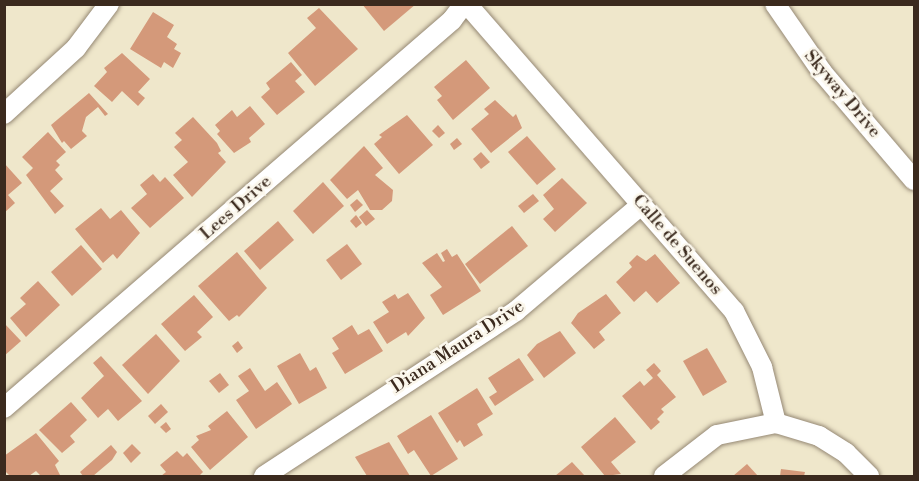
<!DOCTYPE html>
<html>
<head>
<meta charset="utf-8">
<style>
	body { margin:0 }
	#map { position:relative; width:919px; height:481px; overflow:hidden; background:#efe7cb; font-family:"Libre Bodoni",serif }
	div>[style] { position:absolute }
	.building>* { inset:0; background:#d4997a }
	.roads { filter:drop-shadow(0 0 2px #958874) drop-shadow(0 0 2px #958874) }
	.minor>* { height:20px; margin:-10px; padding:0 10px; transform-origin:10px; border-radius:10px; background:#fff }
	span { translate:-50% -50%; white-space:nowrap; text-align:center; line-height:1.15; -webkit-text-stroke:5px #fbf7ec; paint-order:stroke }
	.street-label { font-size:18px; color:#3b2a1e }
	.frame { position:absolute; inset:0; border:6px solid #3b2a1e; pointer-events:none }
</style>
</head>
<body>
<div id="map">
	<div class="building">
		<div style="clip-path:polygon(362px 4px,416px 4px,384px 31px)"></div>
		<div style="clip-path:polygon(319px 8px,358px 49px,315px 86px,288px 53px,316px 28px,307px 18px)"></div>
		<div style="clip-path:polygon(153px 12px,174px 25px,167px 37px,177px 44px,174px 49px,181px 53px,173px 68px,164px 62px,161px 68px,130px 49px)"></div>
		<div style="clip-path:polygon(122px 53px,150px 79px,138px 92px,145px 98px,138px 106px,122px 91px,112px 102px,94px 86px,107px 72px,104px 68px)"></div>
		<div style="clip-path:polygon(466px 60px,490px 88px,453px 120px,437px 100px,442px 96px,434px 87px)"></div>
		<div style="clip-path:polygon(291px 62px,302px 75px,295px 81px,305px 92px,277px 115px,261px 97px,270px 89px,266px 83px)"></div>
		<div style="clip-path:polygon(89px 93px,108px 114px,105px 116px,98px 107px,86px 117px,82px 131px,87px 136px,71px 149px,64px 141px,62px 143px,51px 125px)"></div>
		<div style="clip-path:polygon(495px 100px,513px 117px,516px 114px,522px 128px,491px 153px,471px 129px,489px 114px,484px 109px)"></div>
		<div style="clip-path:polygon(250px 106px,265px 124px,249px 138px,251px 142px,234px 153px,217px 134px,220px 131px,215px 125px,232px 110px,237px 117px)"></div>
		<div style="clip-path:polygon(407px 115px,433px 145px,399px 174px,374px 144px,382px 137px,379px 135px)"></div>
		<div style="clip-path:polygon(193px 117px,217px 143px,221px 151px,218px 153px,226px 162px,192px 197px,173px 175px,188px 162px,174px 147px,182px 140px,175px 133px)"></div>
		<div style="clip-path:polygon(438px 125px,445px 133px,439px 138px,432px 131px)"></div>
		<div style="clip-path:polygon(48px 132px,66px 152px,56px 161px,60px 165px,55px 170px,63px 179px,50px 191px,64px 206px,55px 214px,26px 175px,33px 168px,22px 157px)"></div>
		<div style="clip-path:polygon(527px 136px,556px 169px,537px 185px,508px 152px)"></div>
		<div style="clip-path:polygon(457px 138px,462px 144px,454px 150px,450px 144px)"></div>
		<div style="clip-path:polygon(364px 146px,383px 168px,375px 175px,393px 190px,392px 201px,382px 210px,370px 210px,358px 190px,347px 199px,330px 180px)"></div>
		<div style="clip-path:polygon(481px 152px,490px 162px,481px 169px,473px 159px)"></div>
		<div style="clip-path:polygon(4px 163px,22px 183px,8px 195px,15px 203px,4px 213px)"></div>
		<div style="clip-path:polygon(153px 174px,160px 182px,165px 177px,184px 198px,150px 228px,131px 208px,147px 194px,140px 185px)"></div>
		<div style="clip-path:polygon(562px 178px,587px 203px,555px 232px,543px 219px,554px 209px,543px 195px)"></div>
		<div style="clip-path:polygon(323px 182px,344px 206px,313px 234px,293px 211px)"></div>
		<div style="clip-path:polygon(533px 194px,539px 201px,524px 213px,518px 206px)"></div>
		<div style="clip-path:polygon(357px 199px,363px 205px,355px 212px,350px 205px)"></div>
		<div style="clip-path:polygon(101px 208px,110px 219px,121px 210px,140px 233px,117px 259px,113px 254px,103px 263px,75px 229px)"></div>
		<div style="clip-path:polygon(367px 210px,375px 219px,366px 226px,359px 217px)"></div>
		<div style="clip-path:polygon(356px 215px,362px 223px,356px 228px,350px 221px)"></div>
		<div style="clip-path:polygon(278px 221px,294px 240px,260px 270px,244px 251px)"></div>
		<div style="clip-path:polygon(512px 226px,528px 246px,480px 284px,465px 264px)"></div>
		<div style="clip-path:polygon(347px 244px,362px 264px,341px 280px,326px 260px)"></div>
		<div style="clip-path:polygon(81px 245px,102px 269px,72px 296px,51px 272px)"></div>
		<div style="clip-path:polygon(447px 249px,452px 257px,457px 254px,481px 291px,443px 315px,430px 295px,442px 287px,422px 263px,437px 253px,443px 262px,445px 261px,441px 253px)"></div>
		<div style="clip-path:polygon(237px 252px,267px 288px,239px 317px,237px 315px,229px 321px,198px 286px)"></div>
		<div style="clip-path:polygon(655px 254px,680px 283px,657px 303px,646px 291px,634px 302px,616px 282px,632px 267px,629px 263px,637px 255px,646px 261px)"></div>
		<div style="clip-path:polygon(38px 281px,60px 305px,26px 337px,10px 318px,26px 304px,20px 298px)"></div>
		<div style="clip-path:polygon(408px 293px,425px 318px,408px 336px,406px 332px,387px 344px,373px 322px,389px 312px,382px 302px,395px 294px,398px 299px)"></div>
		<div style="clip-path:polygon(606px 294px,621px 313px,599px 332px,605px 340px,594px 349px,571px 323px,578px 313px)"></div>
		<div style="clip-path:polygon(194px 295px,213px 317px,197px 332px,202px 337px,185px 351px,161px 324px)"></div>
		<div style="clip-path:polygon(4px 323px,21px 341px,4px 356px)"></div>
		<div style="clip-path:polygon(352px 325px,358px 335px,369px 329px,383px 351px,345px 374px,332px 353px,339px 349px,332px 338px)"></div>
		<div style="clip-path:polygon(560px 331px,576px 353px,544px 378px,527px 355px,537px 344px)"></div>
		<div style="clip-path:polygon(156px 334px,180px 361px,148px 394px,122px 365px)"></div>
		<div style="clip-path:polygon(238px 341px,243px 348px,237px 353px,232px 346px)"></div>
		<div style="clip-path:polygon(707px 348px,727px 382px,703px 396px,683px 361px)"></div>
		<div style="clip-path:polygon(300px 353px,310px 371px,316px 367px,327px 388px,299px 404px,277px 366px)"></div>
		<div style="clip-path:polygon(101px 356px,142px 401px,118px 421px,108px 409px,98px 418px,81px 398px,104px 376px,93px 363px)"></div>
		<div style="clip-path:polygon(519px 358px,534px 380px,495px 406px,489px 397px,497px 392px,488px 378px)"></div>
		<div style="clip-path:polygon(654px 363px,661px 371px,657px 375px,676px 397px,661px 409px,664px 412px,657px 419px,660px 422px,651px 430px,622px 396px,640px 381px,644px 386px,653px 378px,646px 370px)"></div>
		<div style="clip-path:polygon(250px 368px,265px 391px,277px 382px,292px 404px,256px 429px,236px 400px,249px 391px,238px 376px)"></div>
		<div style="clip-path:polygon(220px 373px,229px 385px,219px 393px,209px 381px)"></div>
		<div style="clip-path:polygon(477px 388px,493px 414px,477px 424px,483px 435px,464px 447px,460px 440px,457px 443px,438px 413px)"></div>
		<div style="clip-path:polygon(71px 402px,87px 420px,70px 436px,75px 442px,62px 453px,39px 430px)"></div>
		<div style="clip-path:polygon(161px 404px,168px 412px,155px 424px,148px 416px)"></div>
		<div style="clip-path:polygon(227px 411px,248px 437px,210px 470px,191px 447px,199px 440px,196px 436px,211px 430px,208px 426px)"></div>
		<div style="clip-path:polygon(431px 415px,458px 459px,431px 476px,414px 450px,408px 454px,397px 436px)"></div>
		<div style="clip-path:polygon(615px 417px,636px 442px,611px 462px,621px 474px,605px 476px,581px 447px)"></div>
		<div style="clip-path:polygon(166px 422px,171px 429px,166px 433px,160px 427px)"></div>
		<div style="clip-path:polygon(36px 433px,59px 461px,55px 465px,60px 475px,41px 476px,36px 471px,29px 476px,10px 476px,4px 470px,4px 456px)"></div>
		<div style="clip-path:polygon(389px 442px,410px 476px,367px 476px,355px 457px)"></div>
		<div style="clip-path:polygon(132px 444px,141px 453px,131px 463px,123px 453px)"></div>
		<div style="clip-path:polygon(111px 445px,117px 452px,112px 460px,93px 476px,83px 476px,80px 472px)"></div>
		<div style="clip-path:polygon(177px 451px,183px 457px,187px 453px,203px 472px,199px 476px,161px 476px,166px 472px,160px 465px)"></div>
		<div style="clip-path:polygon(572px 462px,585px 476px,555px 476px)"></div>
		<div style="clip-path:polygon(747px 464px,758px 476px,733px 476px)"></div>
		<div style="clip-path:polygon(781px 469px,805px 472px,804px 476px,780px 476px)"></div>
	</div>
	<div class="roads">
		<div class="minor">
			<div style="left:467px;top:4px;width:407px;rotate:49deg"></div>
			<div style="left:734px;top:311px;width:63px;rotate:63.4deg"></div>
			<div style="left:762px;top:367px;width:58px;rotate:76deg"></div>
			<div style="left:776px;top:423px;width:45px;rotate:16.8deg"></div>
			<div style="left:819px;top:436px;width:32px;rotate:32deg"></div>
			<div style="left:846px;top:453px;width:33px;rotate:45deg"></div>
			<div style="left:775px;top:4px;width:83px;rotate:55.3deg"></div>
			<div style="left:822px;top:72px;width:142px;rotate:49.6deg"></div>
			<div style="left:4px;top:114px;width:98px;rotate:-42.5deg"></div>
			<div style="left:76px;top:48px;width:55px;rotate:-53.1deg"></div>
			<div style="left:4px;top:408px;width:593px;rotate:-40.89deg"></div>
			<div style="left:452px;top:20px;width:20px;rotate:-53deg"></div>
			<div style="left:264px;top:476px;width:301px;rotate:-33.2deg"></div>
			<div style="left:516px;top:311px;width:165px;rotate:-40.3deg"></div>
			<div style="left:664px;top:476px;width:67px;rotate:-37.7deg"></div>
			<div style="left:717px;top:435px;width:60px;rotate:-11.5deg"></div>
		</div>
	</div>
	<div class="street-label">
		<span style="left:842px;top:94px;rotate:50deg">Skyway Drive</span>
		<span style="left:236px;top:208px;rotate:-41deg">Lees Drive</span>
		<span style="left:677px;top:245px;rotate:49deg">Calle de Suenos</span>
		<span style="left:458px;top:347px;rotate:-33deg">Diana Maura Drive</span>
	</div>
	<div class="frame"></div>
</div>
</body>
</html>
